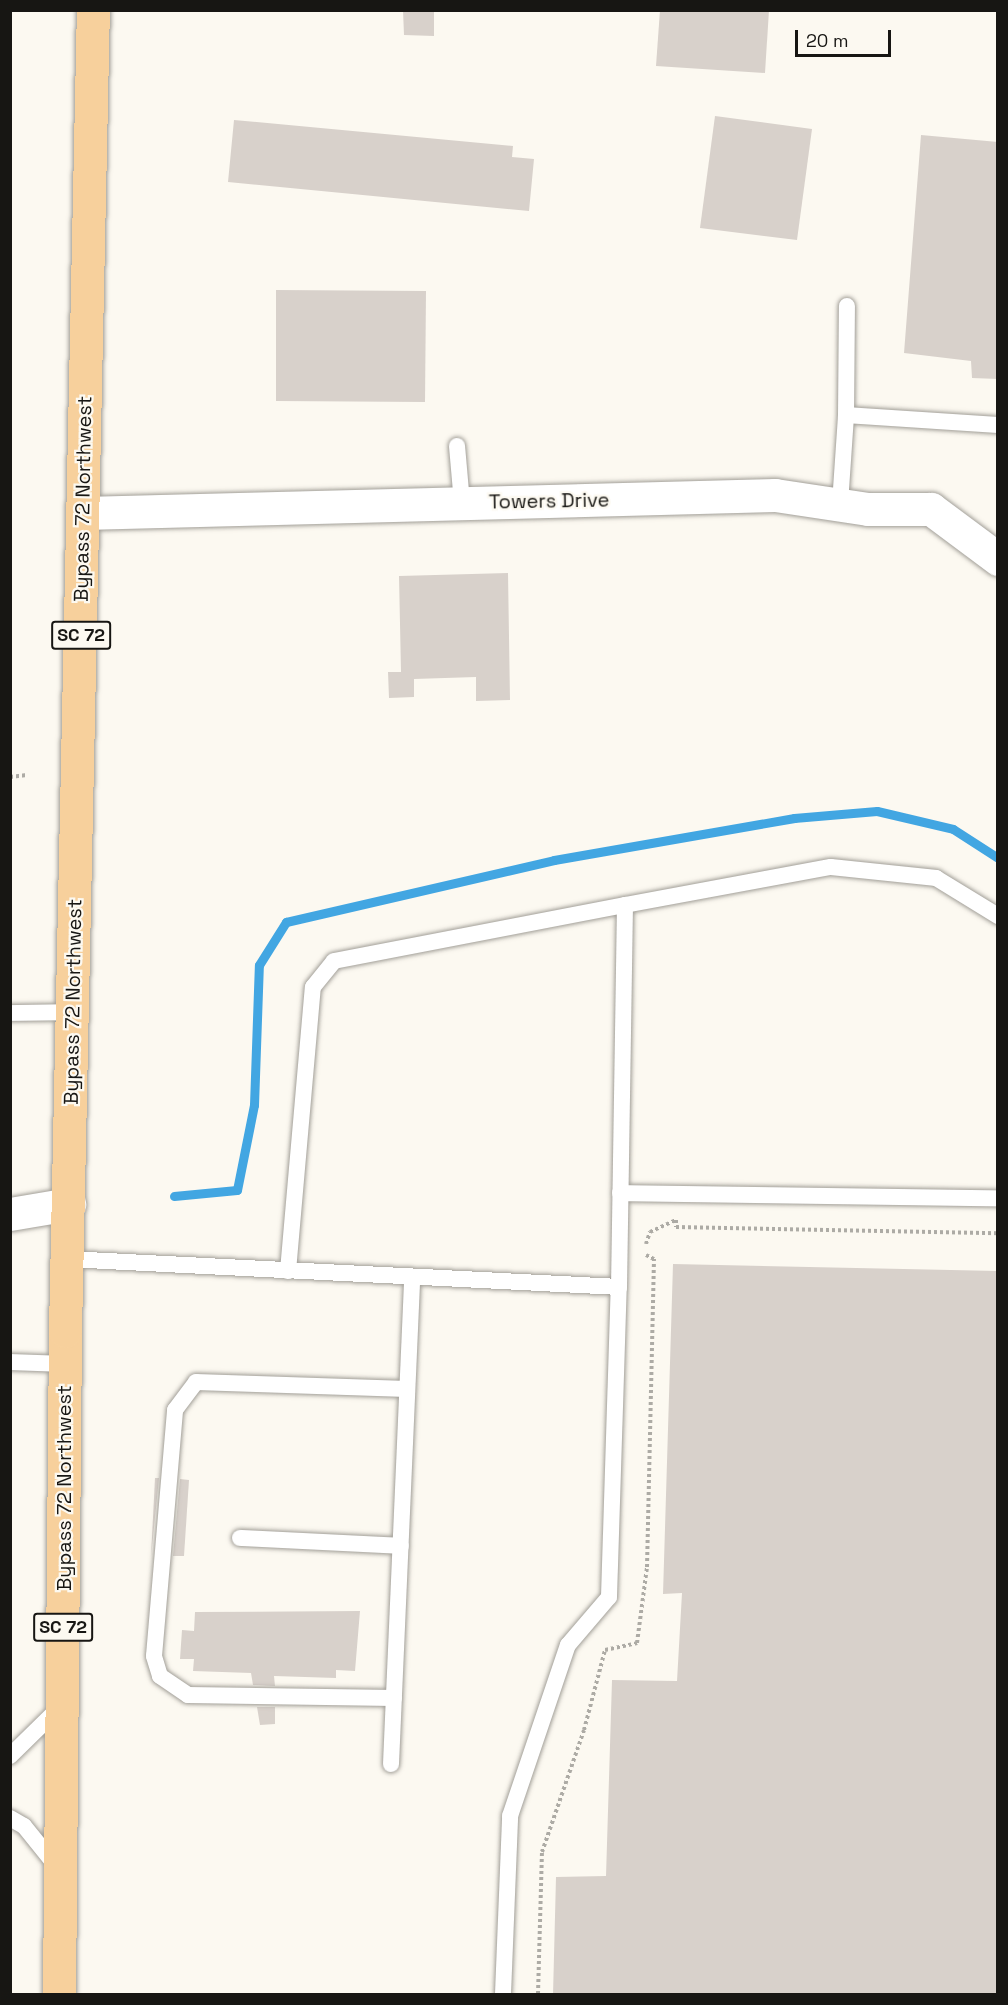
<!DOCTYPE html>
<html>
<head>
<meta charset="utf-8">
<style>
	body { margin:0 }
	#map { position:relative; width:1008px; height:2005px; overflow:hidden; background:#fcf9f1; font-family:"Space Grotesk",sans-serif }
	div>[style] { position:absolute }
	.stream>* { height:9px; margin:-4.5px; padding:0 4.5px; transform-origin:4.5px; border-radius:4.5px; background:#42a6e2 }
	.building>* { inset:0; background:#d8d1cb }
	.path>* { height:4px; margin-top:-2px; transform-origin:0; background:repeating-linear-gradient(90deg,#adaba5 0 3px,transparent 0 6px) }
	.roads { filter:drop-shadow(0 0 2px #a29f98) drop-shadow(0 0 2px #a29f98) }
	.service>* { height:16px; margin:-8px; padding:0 8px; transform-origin:8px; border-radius:8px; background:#fff }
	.minor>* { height:33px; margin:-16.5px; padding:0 16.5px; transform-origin:16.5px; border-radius:16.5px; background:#fff }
	.trunk>* { height:33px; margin:-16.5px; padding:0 16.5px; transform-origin:16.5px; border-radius:16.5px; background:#f7d09c }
	span { translate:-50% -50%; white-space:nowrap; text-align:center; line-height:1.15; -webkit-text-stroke:4.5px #fcf9f1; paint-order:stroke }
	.shield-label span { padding:2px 4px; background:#fcf9f1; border:2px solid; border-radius:4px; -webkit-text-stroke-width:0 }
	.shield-label { font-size:18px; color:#171613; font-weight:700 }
	.street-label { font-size:20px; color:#171613 }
	.frame { position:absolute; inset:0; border:12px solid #171613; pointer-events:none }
	.scale { position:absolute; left:795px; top:30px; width:96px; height:27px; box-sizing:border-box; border:3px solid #171613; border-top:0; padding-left:8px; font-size:18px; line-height:21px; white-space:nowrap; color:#171613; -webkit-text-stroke:4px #fcf9f1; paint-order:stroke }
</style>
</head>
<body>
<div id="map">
	<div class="stream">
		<div style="left:174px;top:1196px;width:63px;rotate:-5.4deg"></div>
		<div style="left:237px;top:1190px;width:87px;rotate:-78.7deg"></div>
		<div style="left:254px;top:1105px;width:140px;rotate:-88deg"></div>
		<div style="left:259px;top:965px;width:51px;rotate:-57.9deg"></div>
		<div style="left:286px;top:922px;width:275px;rotate:-13deg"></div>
		<div style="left:554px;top:860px;width:244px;rotate:-9.9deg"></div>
		<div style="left:794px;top:818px;width:83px;rotate:-4.8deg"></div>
		<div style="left:877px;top:811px;width:78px;rotate:13.3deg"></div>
		<div style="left:953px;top:829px;width:54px;rotate:32.8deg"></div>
	</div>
	<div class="building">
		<div style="clip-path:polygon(403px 10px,434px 10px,434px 36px,404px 35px)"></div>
		<div style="clip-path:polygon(660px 10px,769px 10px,765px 73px,656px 66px)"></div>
		<div style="clip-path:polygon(715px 116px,812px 129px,797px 240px,700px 228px)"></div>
		<div style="clip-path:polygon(234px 120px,513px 146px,512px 157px,534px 159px,529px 211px,228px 182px)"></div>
		<div style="clip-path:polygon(921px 135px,998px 142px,998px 379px,972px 378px,971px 361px,904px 353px)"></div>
		<div style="clip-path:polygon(276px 290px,426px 291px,425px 402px,276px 401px)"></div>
		<div style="clip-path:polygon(508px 573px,510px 700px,476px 701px,476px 677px,414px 679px,414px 697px,389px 698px,388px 672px,401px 672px,399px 576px)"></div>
		<div style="clip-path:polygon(673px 1264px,998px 1271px,998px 1995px,553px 1995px,556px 1877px,606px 1876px,612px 1680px,677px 1681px,682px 1593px,663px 1594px)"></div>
		<div style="clip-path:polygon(155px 1478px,159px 1478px,151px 1557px)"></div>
		<div style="clip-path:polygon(180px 1479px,189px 1480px,184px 1556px,173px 1556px)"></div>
		<div style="clip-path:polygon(360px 1611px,355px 1671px,336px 1670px,336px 1678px,274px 1676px,275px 1686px,253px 1685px,251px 1673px,193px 1671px,194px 1659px,180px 1659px,182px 1630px,194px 1631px,195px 1612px)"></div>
		<div style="clip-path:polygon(257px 1707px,275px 1707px,275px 1724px,260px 1725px)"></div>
	</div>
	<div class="path">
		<div style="left:10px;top:777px;width:17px;rotate:-7deg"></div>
		<div style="left:646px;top:1244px;width:13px;rotate:-72deg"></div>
		<div style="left:650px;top:1232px;width:29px;rotate:-25deg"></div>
		<div style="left:676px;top:1220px;width:7px;rotate:90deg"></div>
		<div style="left:676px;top:1227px;width:322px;rotate:1.1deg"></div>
		<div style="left:538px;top:1994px;width:142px;rotate:-88.4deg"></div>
		<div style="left:542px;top:1852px;width:129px;rotate:-71deg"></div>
		<div style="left:584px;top:1730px;width:83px;rotate:-75.3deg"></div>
		<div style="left:605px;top:1650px;width:33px;rotate:-12deg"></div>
		<div style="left:637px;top:1643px;width:77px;rotate:-82.5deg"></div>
		<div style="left:647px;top:1567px;width:308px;rotate:-88.7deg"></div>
		<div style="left:654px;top:1259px;width:9px;rotate:-153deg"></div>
	</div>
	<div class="roads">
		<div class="service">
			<div style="left:846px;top:415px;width:109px;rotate:-89.5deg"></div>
			<div style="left:457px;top:446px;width:57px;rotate:85deg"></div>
			<div style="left:840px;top:504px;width:89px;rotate:-86.1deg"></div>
			<div style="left:846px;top:415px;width:152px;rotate:3.8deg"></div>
			<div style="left:10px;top:1013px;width:63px;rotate:-0.9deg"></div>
			<div style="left:620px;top:1193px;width:378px;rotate:0.8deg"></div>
			<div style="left:67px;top:1259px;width:553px;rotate:2.9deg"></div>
			<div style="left:619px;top:1287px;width:382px;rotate:-89.1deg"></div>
			<div style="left:625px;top:905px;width:209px;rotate:-10.5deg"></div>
			<div style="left:831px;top:867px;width:106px;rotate:6deg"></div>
			<div style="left:936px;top:878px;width:73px;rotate:31.5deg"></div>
			<div style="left:288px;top:1271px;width:285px;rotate:-85deg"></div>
			<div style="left:313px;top:987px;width:33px;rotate:-51deg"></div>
			<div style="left:334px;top:961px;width:296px;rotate:-10.9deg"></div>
			<div style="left:10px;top:1362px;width:55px;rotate:2.1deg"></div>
			<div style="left:240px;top:1538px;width:161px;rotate:2.8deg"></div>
			<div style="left:394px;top:1698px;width:206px;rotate:-179.2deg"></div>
			<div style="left:188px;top:1695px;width:34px;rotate:-146deg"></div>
			<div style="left:160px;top:1676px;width:21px;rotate:-107deg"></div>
			<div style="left:154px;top:1656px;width:247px;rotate:-85.1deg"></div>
			<div style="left:175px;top:1410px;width:35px;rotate:-53deg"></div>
			<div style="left:196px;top:1382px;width:211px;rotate:1.9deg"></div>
			<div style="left:10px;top:1756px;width:71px;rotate:-44.4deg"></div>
			<div style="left:391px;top:1764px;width:487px;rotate:-87.5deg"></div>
			<div style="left:10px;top:1818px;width:16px;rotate:30deg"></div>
			<div style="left:24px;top:1826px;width:53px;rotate:51.2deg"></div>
			<div style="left:503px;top:1994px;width:178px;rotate:-87.7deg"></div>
			<div style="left:510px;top:1816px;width:181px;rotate:-71.3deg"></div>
			<div style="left:568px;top:1645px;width:63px;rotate:-49.5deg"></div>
			<div style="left:609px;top:1597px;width:310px;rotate:-88.2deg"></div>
		</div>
		<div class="minor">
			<div style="left:83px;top:513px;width:692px;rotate:-1.49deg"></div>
			<div style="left:775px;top:495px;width:94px;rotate:8.6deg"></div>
			<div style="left:868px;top:509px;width:63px"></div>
			<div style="left:931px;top:509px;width:84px;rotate:36.7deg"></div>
			<div style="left:10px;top:1214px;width:60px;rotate:-9.6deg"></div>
		</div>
		<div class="trunk">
			<div style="left:59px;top:1994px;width:663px;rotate:-89.48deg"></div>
			<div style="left:65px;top:1331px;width:1321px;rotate:-88.79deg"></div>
		</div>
	</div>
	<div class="shield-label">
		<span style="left:81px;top:635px">SC 72</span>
		<span style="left:63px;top:1627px">SC 72</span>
	</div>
	<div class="street-label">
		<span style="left:83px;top:499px;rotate:-89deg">Bypass 72 Northwest</span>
		<span style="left:549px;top:501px;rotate:-1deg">Towers Drive</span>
		<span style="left:73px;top:1002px;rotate:-89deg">Bypass 72 Northwest</span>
		<span style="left:64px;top:1488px;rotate:-90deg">Bypass 72 Northwest</span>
	</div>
	<div class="frame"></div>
	<div class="scale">20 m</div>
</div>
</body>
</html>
